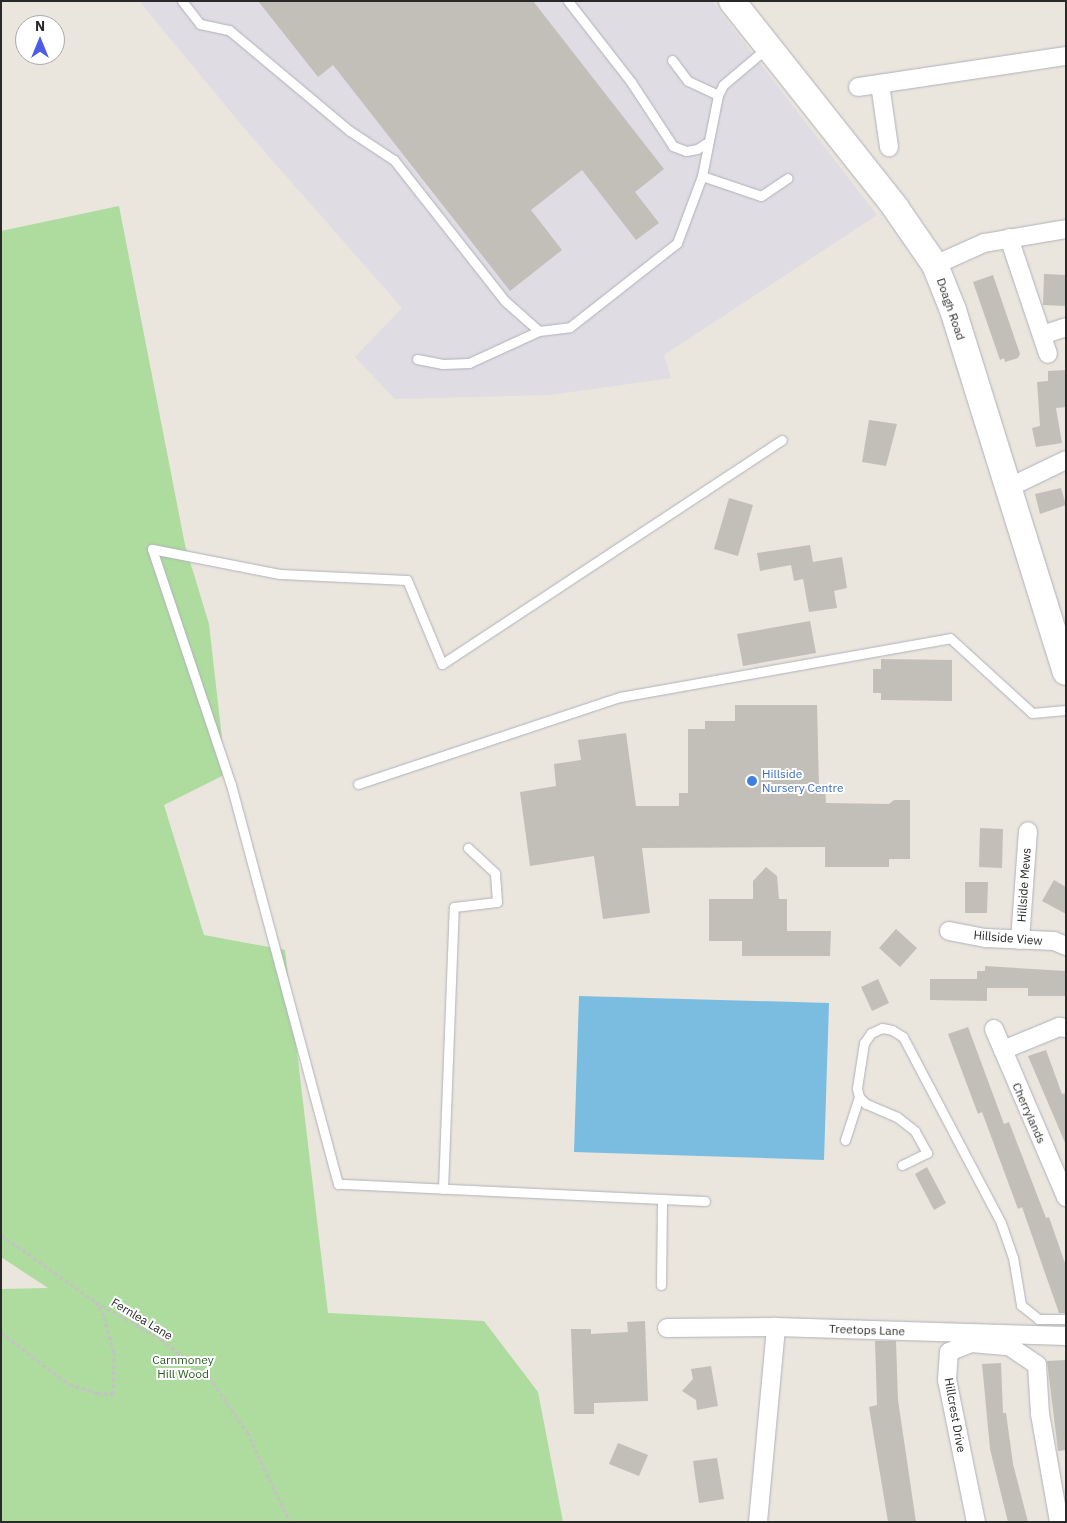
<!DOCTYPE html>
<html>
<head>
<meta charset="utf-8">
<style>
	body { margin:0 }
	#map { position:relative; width:1067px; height:1523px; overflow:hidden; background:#eae5dd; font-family:"IBM Plex Sans",sans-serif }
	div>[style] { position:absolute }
	.industrial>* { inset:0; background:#dfdce3 }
	.green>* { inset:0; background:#aedb9e }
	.water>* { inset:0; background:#7abde1 }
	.building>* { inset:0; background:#c2bfb9 }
	.path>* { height:3px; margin-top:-1.5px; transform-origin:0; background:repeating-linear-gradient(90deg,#c3c3c3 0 4px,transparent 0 6.5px) }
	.roads { filter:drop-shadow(0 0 1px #b0b1bb) drop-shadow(0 0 1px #b0b1bb) }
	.lane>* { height:9px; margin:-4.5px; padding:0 4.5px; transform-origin:4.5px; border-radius:4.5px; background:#fff }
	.street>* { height:18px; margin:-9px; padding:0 9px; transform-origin:9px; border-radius:9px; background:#fff }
	.secondary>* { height:26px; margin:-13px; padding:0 13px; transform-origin:13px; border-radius:13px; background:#fff }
	.dots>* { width:14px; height:14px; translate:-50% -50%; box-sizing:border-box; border:2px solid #fff; border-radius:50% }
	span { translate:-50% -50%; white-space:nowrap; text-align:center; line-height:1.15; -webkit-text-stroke:4px #fff; paint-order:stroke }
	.street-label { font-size:12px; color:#292929 }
	.shop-label { font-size:12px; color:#366cbe }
	.left { translate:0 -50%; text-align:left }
	.park-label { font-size:12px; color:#285e21 }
	.frame { position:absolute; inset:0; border:2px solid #292929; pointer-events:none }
	.north { position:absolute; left:15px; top:15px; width:50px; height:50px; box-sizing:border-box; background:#fff; border:1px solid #a9a9a9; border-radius:50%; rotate:0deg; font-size:14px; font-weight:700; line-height:20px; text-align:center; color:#292929 }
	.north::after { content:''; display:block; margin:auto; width:18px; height:22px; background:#4d5ce7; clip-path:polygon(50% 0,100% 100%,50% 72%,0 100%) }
</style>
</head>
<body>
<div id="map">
	<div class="industrial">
		<div style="clip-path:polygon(139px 1px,712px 1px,877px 215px,664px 355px,671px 378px,550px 395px,395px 399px,355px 357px,402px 308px,250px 135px)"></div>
	</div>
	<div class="green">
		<div style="clip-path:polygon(119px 206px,185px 545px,209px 624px,226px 774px,164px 805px,204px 935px,285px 950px,328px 1313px,484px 1321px,538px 1392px,563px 1522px,1px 1522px,1px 1289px,48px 1288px,1px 1257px,1px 231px)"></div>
	</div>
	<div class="water">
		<div style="clip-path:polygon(579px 996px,829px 1003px,824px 1160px,574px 1152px)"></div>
	</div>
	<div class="building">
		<div style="clip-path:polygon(258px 1px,533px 1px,664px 169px,635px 192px,659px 223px,636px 240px,582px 170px,531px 210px,562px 250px,510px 291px,333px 65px,318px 77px)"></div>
		<div style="clip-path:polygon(1044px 274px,1066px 275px,1066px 306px,1043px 305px)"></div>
		<div style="clip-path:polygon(993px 275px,1020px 354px,1018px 358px,1005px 362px,1004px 358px,1000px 360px,973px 282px)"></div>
		<div style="clip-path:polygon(1066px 370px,1066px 407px,1056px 408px,1062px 443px,1036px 447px,1032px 428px,1040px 426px,1037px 382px,1048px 381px,1048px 371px)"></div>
		<div style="clip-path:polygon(869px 420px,897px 424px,886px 466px,862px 462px)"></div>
		<div style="clip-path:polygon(1061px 488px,1066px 505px,1040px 514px,1035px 494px)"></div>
		<div style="clip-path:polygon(729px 498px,753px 505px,738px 556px,714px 549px)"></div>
		<div style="clip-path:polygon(810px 545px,813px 562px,842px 557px,847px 588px,834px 591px,837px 608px,809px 612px,803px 579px,794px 581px,791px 565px,760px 571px,757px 553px)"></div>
		<div style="clip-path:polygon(810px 621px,816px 653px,743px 666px,737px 634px)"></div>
		<div style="clip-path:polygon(881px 659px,952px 660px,952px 701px,881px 700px,881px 693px,873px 693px,873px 669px,881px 669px)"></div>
		<div style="clip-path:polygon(735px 705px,817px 705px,819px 787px,825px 787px,826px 803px,889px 804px,894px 800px,910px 800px,910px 859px,889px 859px,889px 867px,825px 867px,825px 847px,642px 848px,650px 913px,603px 919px,594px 856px,530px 866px,520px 792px,556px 786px,554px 764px,581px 760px,578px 740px,626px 733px,636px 806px,679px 806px,679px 793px,688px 793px,688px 729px,705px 729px,705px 721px,735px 721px)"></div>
		<div style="clip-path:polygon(980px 828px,1003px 829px,1002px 868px,979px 867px)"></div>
		<div style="clip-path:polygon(766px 867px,777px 876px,779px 899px,787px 899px,787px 931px,831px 931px,830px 956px,742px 956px,742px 941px,709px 941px,709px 899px,753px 899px,753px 881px)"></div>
		<div style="clip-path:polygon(1054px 880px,1066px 887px,1066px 914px,1042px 901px)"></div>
		<div style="clip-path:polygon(965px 882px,988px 882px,987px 913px,965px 913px)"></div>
		<div style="clip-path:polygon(896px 929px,917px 948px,900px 967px,879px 948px)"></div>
		<div style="clip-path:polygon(985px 966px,1066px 971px,1066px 996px,1028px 996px,1028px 988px,987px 988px,987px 1001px,930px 1000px,930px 979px,977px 979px,977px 971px,985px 971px)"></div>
		<div style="clip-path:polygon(878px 979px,889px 1003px,872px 1011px,861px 987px)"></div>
		<div style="clip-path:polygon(968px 1027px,1004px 1124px,1009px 1122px,1046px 1218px,1049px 1217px,1066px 1266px,1066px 1313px,1059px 1313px,1022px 1207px,1018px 1209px,982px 1112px,978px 1114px,948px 1034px)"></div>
		<div style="clip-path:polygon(1046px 1050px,1062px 1094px,1066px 1093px,1066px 1145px,1028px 1056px)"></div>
		<div style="clip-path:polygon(927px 1167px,946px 1203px,934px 1210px,915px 1174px)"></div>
		<div style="clip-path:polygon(645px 1321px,648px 1401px,594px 1403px,594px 1414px,574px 1414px,571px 1329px,591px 1329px,591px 1334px,628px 1332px,627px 1322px)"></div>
		<div style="clip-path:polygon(875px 1341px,896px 1341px,898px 1400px,916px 1522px,888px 1522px,869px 1407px,877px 1405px)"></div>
		<div style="clip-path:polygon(1066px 1360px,1066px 1450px,1058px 1451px,1047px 1361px)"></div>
		<div style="clip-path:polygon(1001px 1363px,1003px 1413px,1006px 1413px,1013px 1464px,1028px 1522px,1008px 1522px,990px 1449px,982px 1364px)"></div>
		<div style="clip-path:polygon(711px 1366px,718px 1406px,697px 1410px,696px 1400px,682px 1391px,693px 1379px,691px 1369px)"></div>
		<div style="clip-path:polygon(618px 1443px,648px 1455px,639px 1476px,609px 1464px)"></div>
		<div style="clip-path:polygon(717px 1458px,724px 1499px,699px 1503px,693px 1461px)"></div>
	</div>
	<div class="path">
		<div style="left:1px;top:1235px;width:116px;rotate:35.2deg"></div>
		<div style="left:96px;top:1302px;width:75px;rotate:29.6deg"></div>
		<div style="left:161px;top:1339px;width:61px;rotate:38.4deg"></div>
		<div style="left:209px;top:1377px;width:67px;rotate:55.4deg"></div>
		<div style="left:247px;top:1432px;width:100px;rotate:64.5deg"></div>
		<div style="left:1px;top:1333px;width:85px;rotate:36.9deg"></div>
		<div style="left:69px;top:1384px;width:29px;rotate:18deg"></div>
		<div style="left:97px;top:1393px;width:16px;rotate:4deg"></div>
		<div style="left:113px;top:1394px;width:42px;rotate:-88.6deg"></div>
		<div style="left:114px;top:1352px;width:37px;rotate:-106deg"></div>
		<div style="left:104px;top:1316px;width:16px;rotate:-120deg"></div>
	</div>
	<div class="roads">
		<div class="lane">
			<div style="left:182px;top:1px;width:29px;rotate:52deg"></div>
			<div style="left:200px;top:24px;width:30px;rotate:12deg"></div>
			<div style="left:229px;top:30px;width:158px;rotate:39.9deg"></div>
			<div style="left:350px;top:131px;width:53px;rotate:33.4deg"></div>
			<div style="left:394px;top:160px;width:179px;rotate:51.8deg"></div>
			<div style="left:505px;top:301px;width:45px;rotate:41.4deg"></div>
			<div style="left:539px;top:331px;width:31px;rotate:-7deg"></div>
			<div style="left:570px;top:327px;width:136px;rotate:-38.1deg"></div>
			<div style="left:677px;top:243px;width:72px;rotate:-69.5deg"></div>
			<div style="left:702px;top:176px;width:83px;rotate:-78.8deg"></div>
			<div style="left:718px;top:95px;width:11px;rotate:-63deg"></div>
			<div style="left:723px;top:85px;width:57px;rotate:-40.1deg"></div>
			<div style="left:568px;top:1px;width:103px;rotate:52.1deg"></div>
			<div style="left:631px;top:82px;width:77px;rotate:56.7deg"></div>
			<div style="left:673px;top:146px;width:14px;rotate:21deg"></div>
			<div style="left:686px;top:151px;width:11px;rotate:-10deg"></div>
			<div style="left:697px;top:149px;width:13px;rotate:-32deg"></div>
			<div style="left:672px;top:60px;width:26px;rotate:53deg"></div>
			<div style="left:688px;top:81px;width:33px;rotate:25deg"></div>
			<div style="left:702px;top:176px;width:62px;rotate:18.7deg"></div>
			<div style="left:761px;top:196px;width:32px;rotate:-34deg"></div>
			<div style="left:417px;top:359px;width:26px;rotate:11deg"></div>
			<div style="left:443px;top:364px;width:26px;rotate:-2deg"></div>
			<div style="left:469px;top:363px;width:77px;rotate:-24.6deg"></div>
			<div style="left:358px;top:784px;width:276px;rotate:-18.4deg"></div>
			<div style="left:620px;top:697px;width:335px;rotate:-10.1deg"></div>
			<div style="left:950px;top:638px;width:111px;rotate:42.4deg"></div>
			<div style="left:1032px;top:713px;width:34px;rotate:-5deg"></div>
			<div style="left:845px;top:1140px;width:45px;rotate:-72deg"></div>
			<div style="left:902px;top:1165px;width:28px;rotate:-26deg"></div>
			<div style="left:927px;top:1153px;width:25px;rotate:-119deg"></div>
			<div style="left:915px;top:1131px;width:23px;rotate:-142deg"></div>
			<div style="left:897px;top:1117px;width:34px;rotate:-157deg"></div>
			<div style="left:866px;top:1104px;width:10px;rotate:-135deg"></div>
			<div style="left:859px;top:1097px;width:9px;rotate:-103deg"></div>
			<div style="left:857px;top:1088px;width:46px;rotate:-81.2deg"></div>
			<div style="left:864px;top:1043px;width:12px;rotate:-55deg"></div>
			<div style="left:871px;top:1033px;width:12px;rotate:-24deg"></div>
			<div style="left:882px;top:1028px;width:10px;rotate:11deg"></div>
			<div style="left:892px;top:1030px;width:13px;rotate:32deg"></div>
			<div style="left:903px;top:1037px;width:210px;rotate:62.2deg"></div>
			<div style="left:1001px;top:1223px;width:36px;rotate:71deg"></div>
			<div style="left:1013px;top:1257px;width:49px;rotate:80.5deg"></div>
			<div style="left:1021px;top:1305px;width:22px;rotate:39deg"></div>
			<div style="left:1038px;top:1319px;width:28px"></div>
			<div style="left:443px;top:1189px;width:282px;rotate:-87.8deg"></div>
			<div style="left:454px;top:907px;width:43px;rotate:-6.6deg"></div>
			<div style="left:497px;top:902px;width:29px;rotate:-94deg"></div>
			<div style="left:495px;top:873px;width:37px;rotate:-137deg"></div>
			<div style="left:705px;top:1201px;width:367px;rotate:-177.3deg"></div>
			<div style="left:338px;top:1184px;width:413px;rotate:-105deg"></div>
			<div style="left:231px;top:785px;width:249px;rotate:-108.5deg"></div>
			<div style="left:152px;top:549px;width:130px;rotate:11.1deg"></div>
			<div style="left:280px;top:574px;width:127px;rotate:2.7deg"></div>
			<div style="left:407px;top:580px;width:91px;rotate:67.4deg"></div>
			<div style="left:442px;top:664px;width:407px;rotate:-33.4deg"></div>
			<div style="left:661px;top:1285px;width:86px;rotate:-89.3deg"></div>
		</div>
		<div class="street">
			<div style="left:880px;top:84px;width:64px;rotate:81.9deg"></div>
			<div style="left:858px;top:87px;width:210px;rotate:-8.5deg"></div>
			<div style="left:1009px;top:238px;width:122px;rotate:71.4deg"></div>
			<div style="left:935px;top:265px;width:54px;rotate:-24.2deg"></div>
			<div style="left:984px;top:243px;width:83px;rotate:-9.7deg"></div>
			<div style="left:1042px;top:335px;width:25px;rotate:-18deg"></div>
			<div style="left:1008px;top:488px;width:64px;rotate:-25.8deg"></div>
			<div style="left:949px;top:931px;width:38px;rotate:11deg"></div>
			<div style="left:986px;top:938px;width:68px;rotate:2.5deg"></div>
			<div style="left:1054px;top:941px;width:13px;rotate:23deg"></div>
			<div style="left:1020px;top:940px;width:109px;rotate:-85.8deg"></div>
			<div style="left:994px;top:1029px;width:183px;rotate:66.8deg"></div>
			<div style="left:1003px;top:1050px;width:61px;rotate:-22.3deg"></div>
			<div style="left:1059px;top:1027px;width:7px;rotate:8deg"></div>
			<div style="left:667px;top:1328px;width:109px;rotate:-0.5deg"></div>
			<div style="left:776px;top:1327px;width:290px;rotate:1.8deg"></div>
			<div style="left:758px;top:1522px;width:196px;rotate:-84.7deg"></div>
			<div style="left:976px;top:1522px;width:145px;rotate:-101.5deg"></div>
			<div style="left:947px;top:1380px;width:28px;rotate:-86deg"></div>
			<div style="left:949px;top:1352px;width:24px;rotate:-22deg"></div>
			<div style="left:971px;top:1343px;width:38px;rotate:5deg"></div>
			<div style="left:1009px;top:1346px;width:34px;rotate:34deg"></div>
			<div style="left:1037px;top:1365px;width:49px;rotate:86.5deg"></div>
			<div style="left:1040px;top:1414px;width:110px;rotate:80deg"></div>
		</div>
		<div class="secondary">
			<div style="left:732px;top:1px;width:263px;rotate:51.6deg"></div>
			<div style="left:895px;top:207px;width:70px;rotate:55.4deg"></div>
			<div style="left:935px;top:265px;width:48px;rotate:68.2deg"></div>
			<div style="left:953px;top:310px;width:379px;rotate:72.7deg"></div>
		</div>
	</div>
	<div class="dots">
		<div style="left:752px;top:781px;background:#3f7fe0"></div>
	</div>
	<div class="street-label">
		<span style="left:951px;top:309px;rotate:71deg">Doagh Road</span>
		<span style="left:1024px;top:885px;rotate:-86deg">Hillside Mews</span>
		<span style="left:1008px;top:938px;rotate:5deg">Hillside View</span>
		<span style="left:1029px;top:1113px;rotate:66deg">Cherrylands</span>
		<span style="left:142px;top:1319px;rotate:31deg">Fernlea Lane</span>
		<span style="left:867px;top:1330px;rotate:2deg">Treetops Lane</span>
		<span style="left:955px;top:1415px;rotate:80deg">Hillcrest Drive</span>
	</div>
	<div class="shop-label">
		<span class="left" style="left:762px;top:781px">Hillside<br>Nursery Centre</span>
	</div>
	<div class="park-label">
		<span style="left:183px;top:1367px">Carnmoney<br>Hill Wood</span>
	</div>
	<div class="frame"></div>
	<div class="north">N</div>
</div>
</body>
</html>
